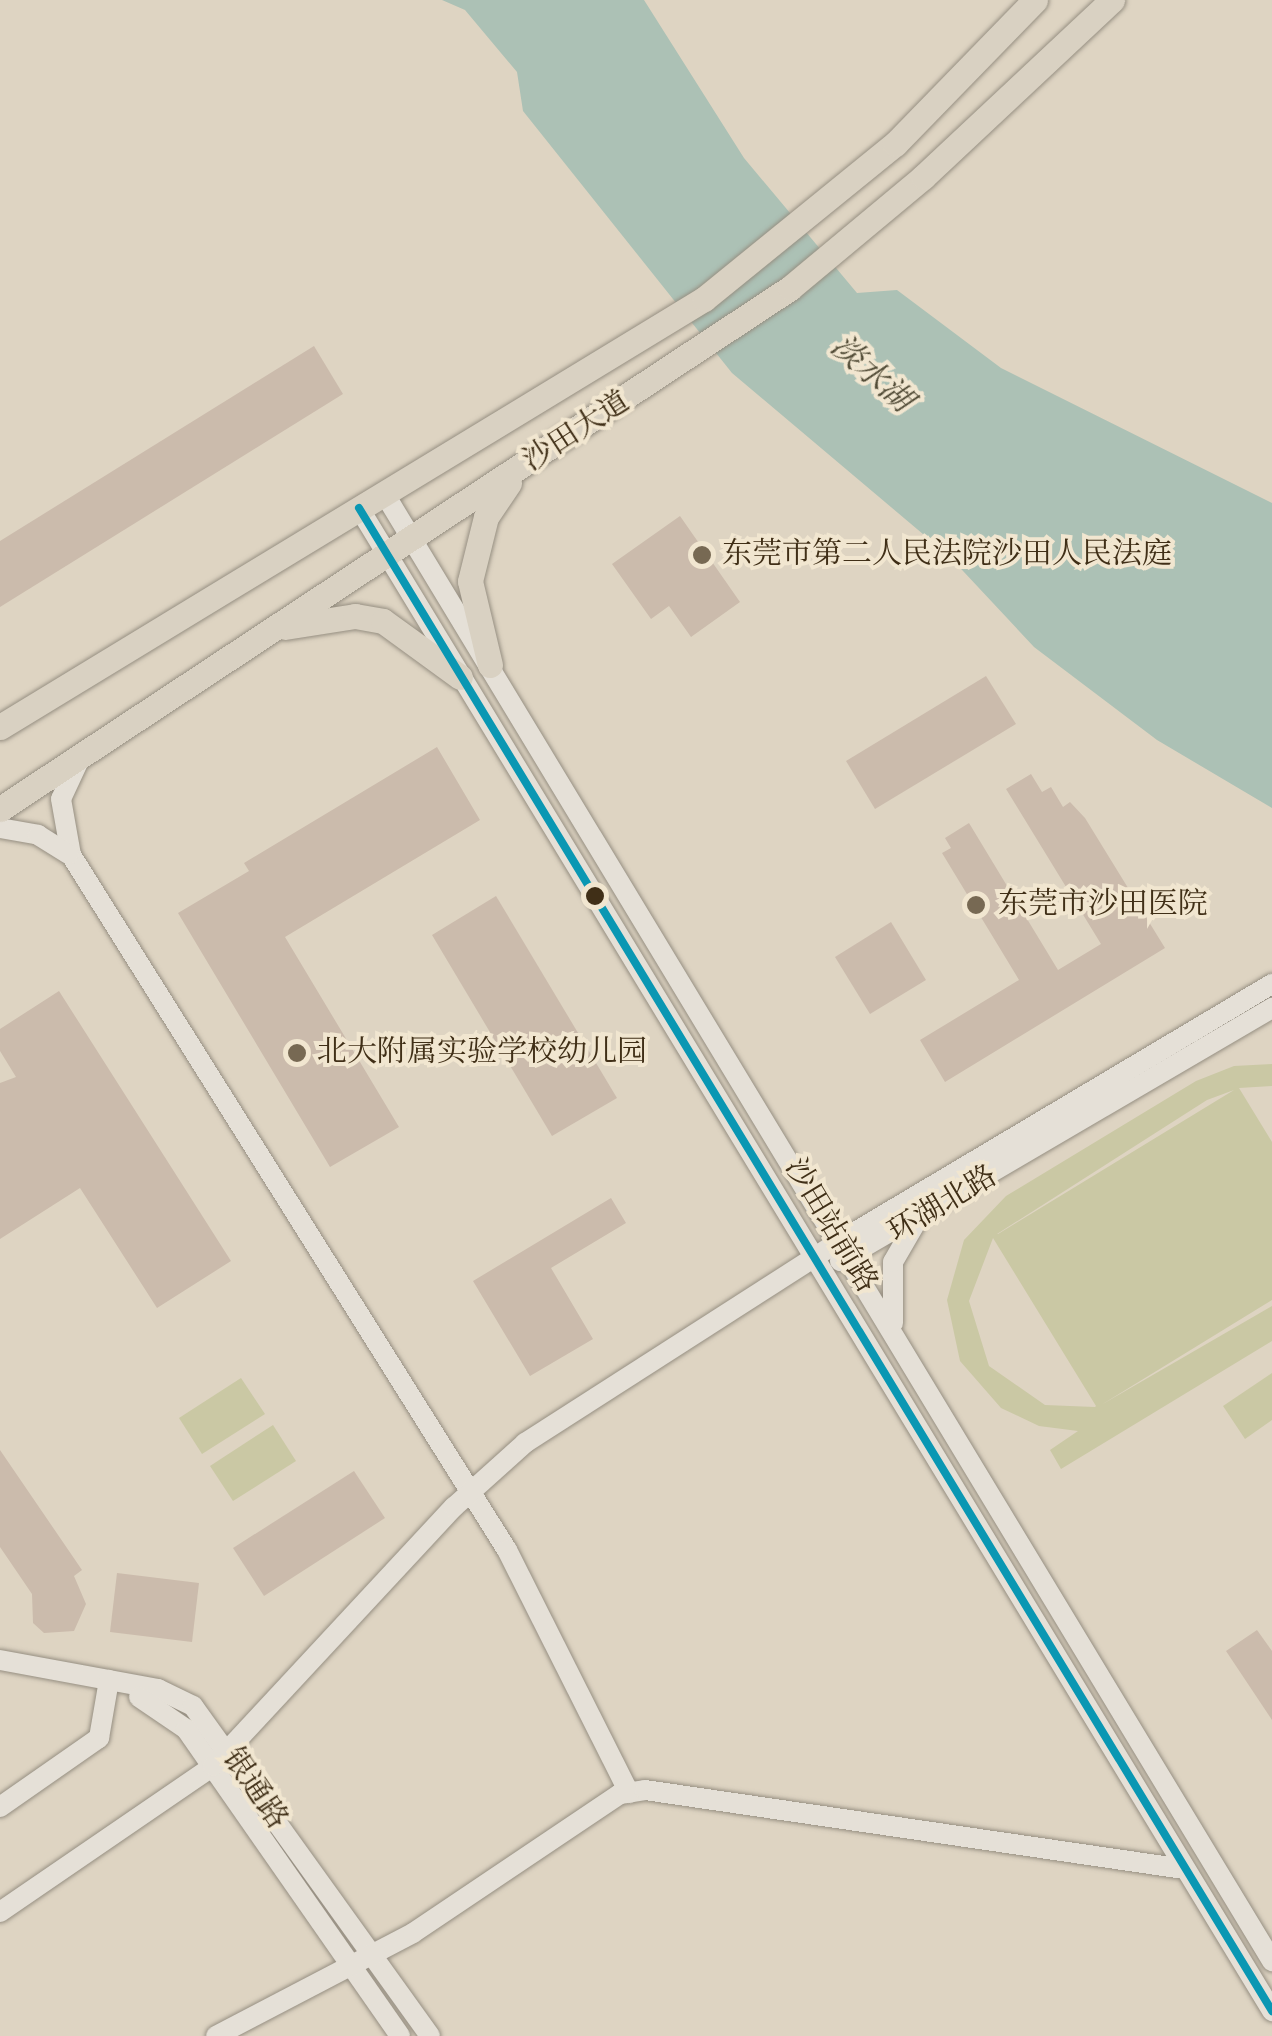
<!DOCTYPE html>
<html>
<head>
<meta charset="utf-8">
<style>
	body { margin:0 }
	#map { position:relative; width:1272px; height:2036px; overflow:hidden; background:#ded4c2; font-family:Vollkorn,"Noto Serif SC",serif }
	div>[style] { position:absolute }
	.green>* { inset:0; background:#cac8a4 }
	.water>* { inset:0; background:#acc1b5 }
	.building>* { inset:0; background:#cbbbac }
	.roads { filter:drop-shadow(0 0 2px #968f82) drop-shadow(0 0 2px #968f82) }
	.minor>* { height:20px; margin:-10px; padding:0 10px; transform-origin:10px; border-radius:10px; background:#e5e0d7 }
	.major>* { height:25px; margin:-12.5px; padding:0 12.5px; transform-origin:12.5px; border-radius:12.5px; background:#d9d1c2 }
	.bus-1>* { height:8px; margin:-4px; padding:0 4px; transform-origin:4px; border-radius:4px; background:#0a97b3 }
	.dots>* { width:28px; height:28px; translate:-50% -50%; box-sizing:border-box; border:5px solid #f1e6d0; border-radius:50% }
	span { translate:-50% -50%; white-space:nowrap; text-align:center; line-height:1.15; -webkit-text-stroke:8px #f1e6d0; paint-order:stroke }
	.street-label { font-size:30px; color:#402f17 }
	.poi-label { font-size:30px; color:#402f17 }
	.left { translate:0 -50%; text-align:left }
	.water-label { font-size:32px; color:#514b36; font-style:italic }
</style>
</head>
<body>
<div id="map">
	<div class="green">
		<div style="clip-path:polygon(evenodd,1272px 1064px,1272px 1086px,1239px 1088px,1272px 1142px,1272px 1300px,1101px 1405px,1272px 1306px,1272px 1341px,1061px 1469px,1050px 1450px,1078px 1431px,1039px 1426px,1001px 1408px,960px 1361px,947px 1300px,964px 1240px,1006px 1196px,1196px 1081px,1234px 1066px,1272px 1064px,1234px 1090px,998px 1234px,997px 1234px,1207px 1100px,1234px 1090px,1272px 1064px,993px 1238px,1096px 1406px,1095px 1407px,1045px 1405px,989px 1366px,969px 1301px,993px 1238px)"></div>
		<div style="clip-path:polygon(1272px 1373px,1272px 1420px,1245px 1439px,1223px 1406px)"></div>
		<div style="clip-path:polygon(241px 1378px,265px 1414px,202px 1454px,179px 1418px)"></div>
		<div style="clip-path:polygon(273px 1425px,296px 1461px,233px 1501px,210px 1466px)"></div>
	</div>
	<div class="water">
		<div style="clip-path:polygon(442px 0,644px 0,744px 158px,857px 293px,897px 290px,1001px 368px,1272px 503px,1272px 808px,1157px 740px,1034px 647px,949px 556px,732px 373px,523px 111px,517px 72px,465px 10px)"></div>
	</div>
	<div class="building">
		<div style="clip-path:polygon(314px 346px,343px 394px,0 607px,0 541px)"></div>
		<div style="clip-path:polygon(680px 516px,740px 602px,691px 637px,669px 606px,651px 619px,612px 564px)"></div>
		<div style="clip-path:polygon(986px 676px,1016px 724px,875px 809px,846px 761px)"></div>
		<div style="clip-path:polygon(437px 747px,480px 820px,285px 937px,399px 1127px,330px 1167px,178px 913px,249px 871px,244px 863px)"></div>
		<div style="clip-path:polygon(1031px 774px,1042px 792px,1051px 787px,1063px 807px,1070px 802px,1085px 818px,1165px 948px,945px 1082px,920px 1040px,1019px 980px,942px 853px,951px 848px,945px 838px,969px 823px,1058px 970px,1101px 944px,1006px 789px)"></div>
		<div style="clip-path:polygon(496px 896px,617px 1098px,552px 1136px,432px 935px)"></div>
		<div style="clip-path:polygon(891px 922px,926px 980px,870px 1014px,835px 957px)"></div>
		<div style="clip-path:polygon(59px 991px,231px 1261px,157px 1308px,80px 1188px,0 1239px,0 1083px,16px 1077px,0 1051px,0 1029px)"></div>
		<div style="clip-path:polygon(611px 1198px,626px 1223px,551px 1268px,593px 1339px,530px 1376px,473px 1281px)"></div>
		<div style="clip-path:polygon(0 1450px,82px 1570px,74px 1576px,86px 1604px,74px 1631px,44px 1633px,33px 1623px,32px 1594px,0 1547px)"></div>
		<div style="clip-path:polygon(354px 1471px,385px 1518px,264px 1596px,233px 1548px)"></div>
		<div style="clip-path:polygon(117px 1573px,199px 1583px,192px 1642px,110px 1632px)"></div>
		<div style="clip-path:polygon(1257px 1630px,1272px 1651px,1272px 1720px,1226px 1651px)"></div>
	</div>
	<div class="roads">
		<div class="minor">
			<div style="left:384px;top:493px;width:1716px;rotate:58.83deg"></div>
			<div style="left:359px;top:508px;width:1759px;rotate:58.72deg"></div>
			<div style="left:81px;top:756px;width:47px;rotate:114.9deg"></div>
			<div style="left:61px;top:799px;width:57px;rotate:79.9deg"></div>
			<div style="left:71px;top:855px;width:820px;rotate:57.9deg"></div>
			<div style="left:507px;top:1550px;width:272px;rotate:63.3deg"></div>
			<div style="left:0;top:828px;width:39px;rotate:10deg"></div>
			<div style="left:38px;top:835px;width:36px;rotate:32deg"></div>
			<div style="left:840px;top:1261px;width:501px;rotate:-30.36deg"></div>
			<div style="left:893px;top:1323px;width:61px;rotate:-90deg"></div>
			<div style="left:893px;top:1262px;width:44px;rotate:-59.9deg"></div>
			<div style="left:0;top:1660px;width:161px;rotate:10.4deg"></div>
			<div style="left:158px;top:1689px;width:39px;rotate:26deg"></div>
			<div style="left:193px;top:1706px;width:406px;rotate:54.3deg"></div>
			<div style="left:139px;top:1697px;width:57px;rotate:34.2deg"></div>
			<div style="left:186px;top:1729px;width:374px;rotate:55.1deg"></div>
			<div style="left:0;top:1807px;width:121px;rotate:-34.9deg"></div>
			<div style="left:99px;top:1738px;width:59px;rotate:-80.2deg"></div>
			<div style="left:0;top:1912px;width:258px;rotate:-34.4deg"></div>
			<div style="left:213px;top:1766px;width:354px;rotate:-47.1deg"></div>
			<div style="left:454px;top:1507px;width:96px;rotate:-42deg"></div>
			<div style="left:525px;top:1443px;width:374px;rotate:-32.7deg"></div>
			<div style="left:840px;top:1241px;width:503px;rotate:-30.75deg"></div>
			<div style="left:216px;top:2036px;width:222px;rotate:-27.6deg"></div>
			<div style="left:413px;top:1933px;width:249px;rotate:-33.9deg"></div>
			<div style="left:620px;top:1794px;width:25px;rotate:-9deg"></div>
			<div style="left:645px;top:1790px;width:545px;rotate:8.34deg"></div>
		</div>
		<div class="major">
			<div style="left:285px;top:627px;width:71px;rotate:-8.9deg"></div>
			<div style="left:355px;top:616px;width:28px;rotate:10deg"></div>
			<div style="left:383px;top:621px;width:95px;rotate:36deg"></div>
			<div style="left:490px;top:665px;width:86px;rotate:-103.4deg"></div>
			<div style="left:470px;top:581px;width:66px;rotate:-76deg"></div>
			<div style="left:486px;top:517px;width:41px;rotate:-55.9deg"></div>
			<div style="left:0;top:727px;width:824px;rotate:-31.3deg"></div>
			<div style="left:704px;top:299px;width:246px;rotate:-39.1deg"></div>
			<div style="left:895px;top:144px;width:201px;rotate:-45.8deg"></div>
			<div style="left:0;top:809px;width:946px;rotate:-33.4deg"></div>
			<div style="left:790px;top:288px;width:173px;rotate:-39.8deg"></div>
			<div style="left:923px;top:177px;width:259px;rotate:-43.1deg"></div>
		</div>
	</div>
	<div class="bus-1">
		<div style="left:359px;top:508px;width:1759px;rotate:58.72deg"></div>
	</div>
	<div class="dots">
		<div style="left:702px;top:555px;background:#776953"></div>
		<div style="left:595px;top:896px;background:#402f17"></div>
		<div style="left:976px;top:905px;background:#776953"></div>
		<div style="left:297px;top:1053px;background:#776953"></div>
	</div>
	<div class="street-label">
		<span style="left:577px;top:432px;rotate:-33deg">沙田大道</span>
		<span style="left:943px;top:1205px;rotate:-31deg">环湖北路</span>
		<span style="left:830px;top:1226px;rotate:59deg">沙田站前路</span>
		<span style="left:254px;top:1789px;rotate:56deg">银通路</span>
	</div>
	<div class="poi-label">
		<span class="left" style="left:722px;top:555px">东莞市第二人民法院沙田人民法庭</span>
		<span class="left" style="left:998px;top:905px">东莞市沙田医院</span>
		<span class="left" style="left:317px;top:1053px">北大附属实验学校幼儿园</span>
	</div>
	<div class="water-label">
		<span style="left:870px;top:375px;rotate:42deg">淡水湖</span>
	</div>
</div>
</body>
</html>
